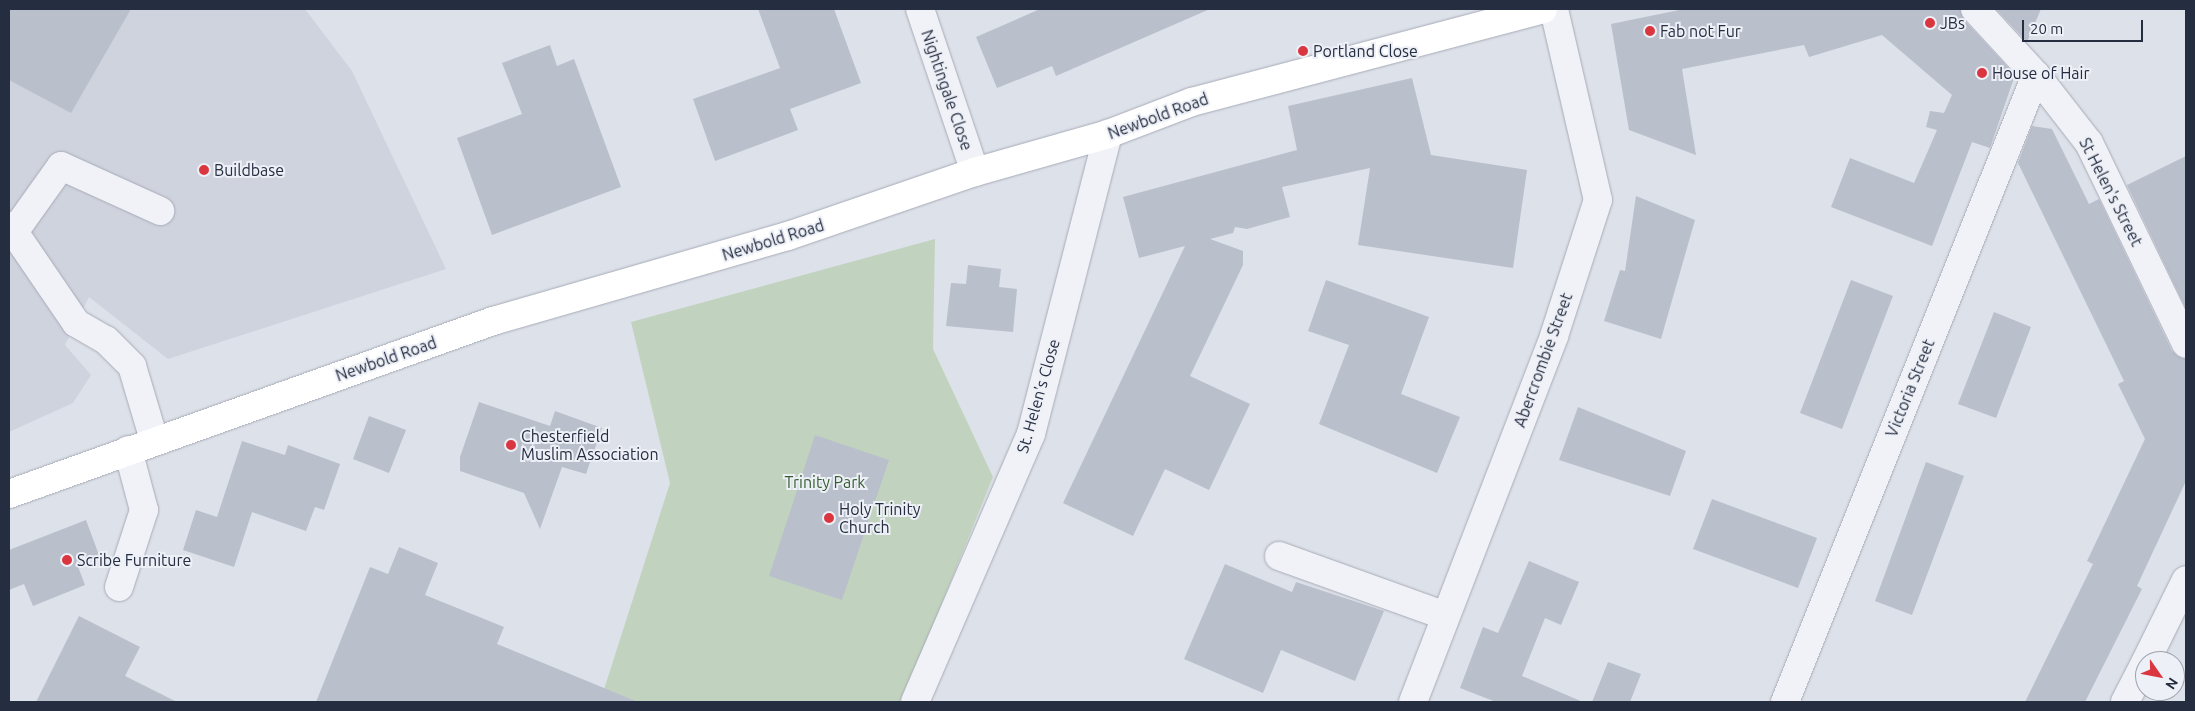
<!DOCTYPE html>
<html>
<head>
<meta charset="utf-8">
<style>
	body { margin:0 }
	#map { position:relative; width:2195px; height:711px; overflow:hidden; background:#dde1e9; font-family:Ubuntu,sans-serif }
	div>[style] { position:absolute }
	.built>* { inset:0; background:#cfd3de }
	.green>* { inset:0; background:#c1d3be }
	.building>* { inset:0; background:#babfcc }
	.roads { filter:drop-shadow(0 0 1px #a6abb7) drop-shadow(0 0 1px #a6abb7) }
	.minor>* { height:28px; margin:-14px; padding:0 14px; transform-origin:14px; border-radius:14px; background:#f1f2f7 }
	.major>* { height:28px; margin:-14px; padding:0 14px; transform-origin:14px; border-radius:14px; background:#fff }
	.dots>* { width:14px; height:14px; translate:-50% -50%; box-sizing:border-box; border:2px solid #edf0f6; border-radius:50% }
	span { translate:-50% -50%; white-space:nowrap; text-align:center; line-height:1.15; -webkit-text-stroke:4px #edf0f6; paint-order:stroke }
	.poi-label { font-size:16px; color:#252d41 }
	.left { translate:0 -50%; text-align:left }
	.street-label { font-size:16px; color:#252d41 }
	.park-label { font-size:16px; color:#365e31 }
	.frame { position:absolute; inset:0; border:10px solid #252d41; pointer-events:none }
	.north { position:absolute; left:2135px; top:651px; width:50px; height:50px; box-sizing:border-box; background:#edf0f6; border:1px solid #9da2ae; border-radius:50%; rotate:123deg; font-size:14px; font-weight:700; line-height:20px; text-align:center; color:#252d41 }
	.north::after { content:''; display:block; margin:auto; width:18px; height:22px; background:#da363f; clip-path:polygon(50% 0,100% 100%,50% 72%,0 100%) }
	.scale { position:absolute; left:2022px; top:20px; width:121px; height:22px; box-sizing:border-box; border:2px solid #252d41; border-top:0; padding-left:6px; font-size:15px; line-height:18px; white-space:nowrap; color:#252d41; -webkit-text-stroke:4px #edf0f6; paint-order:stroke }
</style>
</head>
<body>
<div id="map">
	<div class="built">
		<div style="clip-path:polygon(9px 9px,305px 9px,352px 71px,446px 269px,168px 359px,89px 297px,65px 345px,91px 375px,73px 403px,9px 432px)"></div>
	</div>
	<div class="green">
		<div style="clip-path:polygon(935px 239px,933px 349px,993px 477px,902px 702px,600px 702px,670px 483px,631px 322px)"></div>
	</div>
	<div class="building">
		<div style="clip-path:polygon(9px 9px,131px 9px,71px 113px,9px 80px)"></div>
		<div style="clip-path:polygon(758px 9px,834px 9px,861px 83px,790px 109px,798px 130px,715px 161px,693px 99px,780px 68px)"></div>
		<div style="clip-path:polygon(1040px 9px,1210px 9px,1056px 76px,1052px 66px,997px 88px,976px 37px)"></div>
		<div style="clip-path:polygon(1684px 9px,1960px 9px,1964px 20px,2015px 75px,1990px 148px,1972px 142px,1932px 246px,1831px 207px,1850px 158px,1914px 183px,1937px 130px,1926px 127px,1930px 111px,1944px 113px,1952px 95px,1882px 35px,1809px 57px,1804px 45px,1682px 69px,1696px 155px,1629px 130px,1611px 24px)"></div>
		<div style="clip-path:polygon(1996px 9px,2041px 9px,2027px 42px)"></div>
		<div style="clip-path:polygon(550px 45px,557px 66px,574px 59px,621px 187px,492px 235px,457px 138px,522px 114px,502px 63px)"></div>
		<div style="clip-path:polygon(1412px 78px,1431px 155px,1527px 170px,1513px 268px,1358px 245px,1370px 168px,1282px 187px,1290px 217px,1247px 229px,1235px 227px,1233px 233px,1210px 239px,1243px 251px,1243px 265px,1190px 376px,1250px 404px,1209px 490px,1165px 469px,1133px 536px,1063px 503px,1185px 246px,1139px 258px,1123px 197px,1297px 150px,1288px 106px)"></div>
		<div style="clip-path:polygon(2032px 126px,2052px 129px,2089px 204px,2099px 199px,2172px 351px,2186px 359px,2186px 481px,2137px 586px,2142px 589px,2085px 702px,2025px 702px,2093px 564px,2087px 561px,2145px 439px,2118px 384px,2124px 381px,2018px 163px)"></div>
		<div style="clip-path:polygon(2186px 156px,2186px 309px,2127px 185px)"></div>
		<div style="clip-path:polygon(1636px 196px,1695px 220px,1661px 339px,1604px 321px,1620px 270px,1625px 271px)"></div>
		<div style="clip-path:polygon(968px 265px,1001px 269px,999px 287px,1017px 289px,1013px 332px,946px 326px,951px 283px,966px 284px)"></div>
		<div style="clip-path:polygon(1326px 280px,1429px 317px,1401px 394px,1460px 417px,1437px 473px,1319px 424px,1349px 345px,1308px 331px)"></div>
		<div style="clip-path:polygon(1851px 280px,1893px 296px,1842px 429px,1800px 413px)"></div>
		<div style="clip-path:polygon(1994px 312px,2031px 327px,1996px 418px,1958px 404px)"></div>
		<div style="clip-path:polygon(479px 402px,550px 426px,555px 411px,602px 428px,586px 474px,562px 467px,540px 529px,524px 493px,460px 471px,460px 457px)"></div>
		<div style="clip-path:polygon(1578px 407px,1686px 451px,1670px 496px,1559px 460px)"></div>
		<div style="clip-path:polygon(369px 416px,406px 430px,389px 473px,353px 459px)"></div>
		<div style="clip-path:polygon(815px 435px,889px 460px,842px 600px,769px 576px)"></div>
		<div style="clip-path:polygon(242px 441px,285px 455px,288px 445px,340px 464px,324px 510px,315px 507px,306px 531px,252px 512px,234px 567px,183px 550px,196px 510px,217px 517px)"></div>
		<div style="clip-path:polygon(1926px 462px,1964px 476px,1912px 615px,1875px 601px)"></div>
		<div style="clip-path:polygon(1712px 499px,1817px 538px,1798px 588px,1693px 549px)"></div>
		<div style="clip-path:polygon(86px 520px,99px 555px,77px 564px,85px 585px,33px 606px,24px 584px,9px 590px,9px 550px)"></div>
		<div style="clip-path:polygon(399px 547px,438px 563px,425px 595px,504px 627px,497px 644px,638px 702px,316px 702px,370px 567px,388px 574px)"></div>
		<div style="clip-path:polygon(1529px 561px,1579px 582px,1561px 625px,1545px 618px,1522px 676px,1583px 702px,1496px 702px,1460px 688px,1483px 627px,1498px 633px)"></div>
		<div style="clip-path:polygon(1225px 564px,1292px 592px,1296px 582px,1384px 611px,1355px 681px,1281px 650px,1263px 693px,1184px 659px)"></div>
		<div style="clip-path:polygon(79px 616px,140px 647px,125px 676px,177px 702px,36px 702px)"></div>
		<div style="clip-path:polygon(1608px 662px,1641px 674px,1630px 702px,1592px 702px)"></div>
	</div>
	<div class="roads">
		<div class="minor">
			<div style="left:920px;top:9px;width:172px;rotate:71.4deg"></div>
			<div style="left:1975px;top:9px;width:90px;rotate:47.3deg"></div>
			<div style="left:2036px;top:75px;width:86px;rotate:52.1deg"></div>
			<div style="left:2089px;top:143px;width:223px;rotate:64.2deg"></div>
			<div style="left:9px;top:226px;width:8px;rotate:50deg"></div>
			<div style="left:14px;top:232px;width:81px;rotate:-54.5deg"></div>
			<div style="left:61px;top:166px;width:109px;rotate:24.4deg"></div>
			<div style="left:9px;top:234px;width:5px;rotate:-22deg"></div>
			<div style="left:14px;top:232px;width:110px;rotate:55.7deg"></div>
			<div style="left:76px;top:323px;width:34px;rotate:30deg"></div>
			<div style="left:106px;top:340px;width:37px;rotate:45deg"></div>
			<div style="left:132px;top:366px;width:77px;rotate:73.4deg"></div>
			<div style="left:1279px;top:556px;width:177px;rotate:19.8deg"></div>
			<div style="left:119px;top:587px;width:81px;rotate:-72deg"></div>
			<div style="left:144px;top:510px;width:62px;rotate:-104.9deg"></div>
			<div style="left:2146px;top:661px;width:90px;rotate:-63.7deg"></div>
			<div style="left:915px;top:702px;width:292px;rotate:-66.6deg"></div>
			<div style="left:1031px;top:434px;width:310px;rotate:-75.6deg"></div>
			<div style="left:1413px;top:702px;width:392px;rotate:-68.9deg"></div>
			<div style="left:1554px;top:336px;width:143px;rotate:-72.1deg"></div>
			<div style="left:1598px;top:200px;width:196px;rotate:-103deg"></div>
			<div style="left:1785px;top:702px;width:675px;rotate:-68.18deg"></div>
			<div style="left:2125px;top:702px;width:44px;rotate:-62.9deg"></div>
		</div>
		<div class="major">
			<div style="left:9px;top:494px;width:514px;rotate:-19.67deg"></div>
			<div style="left:493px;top:321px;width:307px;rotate:-16.1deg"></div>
			<div style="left:788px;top:236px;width:198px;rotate:-18.9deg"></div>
			<div style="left:975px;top:172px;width:138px;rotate:-15.9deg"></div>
			<div style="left:1108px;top:134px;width:90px;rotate:-20.9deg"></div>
			<div style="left:1192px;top:102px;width:363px;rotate:-14.8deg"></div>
		</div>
	</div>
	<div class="dots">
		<div style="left:1930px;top:23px;background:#da363f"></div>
		<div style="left:1650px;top:31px;background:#da363f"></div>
		<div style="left:1303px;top:51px;background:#da363f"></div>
		<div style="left:1982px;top:73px;background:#da363f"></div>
		<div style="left:204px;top:170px;background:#da363f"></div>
		<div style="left:511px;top:445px;background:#da363f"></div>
		<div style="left:829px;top:518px;background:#da363f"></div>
		<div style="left:67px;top:560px;background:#da363f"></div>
	</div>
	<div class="poi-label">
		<span class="left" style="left:1940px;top:23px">JBs</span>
		<span class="left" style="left:1660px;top:31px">Fab not Fur</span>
		<span class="left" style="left:1313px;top:51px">Portland Close</span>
		<span class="left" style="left:1992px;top:73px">House of Hair</span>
		<span class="left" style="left:214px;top:170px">Buildbase</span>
		<span class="left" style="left:521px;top:445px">Chesterfield<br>Muslim Association</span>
		<span class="left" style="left:839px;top:518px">Holy Trinity<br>Church</span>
		<span class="left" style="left:77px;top:560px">Scribe Furniture</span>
	</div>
	<div class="street-label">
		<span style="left:947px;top:90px;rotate:71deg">Nightingale Close</span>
		<span style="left:1158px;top:116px;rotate:-20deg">Newbold Road</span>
		<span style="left:2111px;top:192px;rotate:63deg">St Helen's Street</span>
		<span style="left:773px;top:240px;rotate:-17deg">Newbold Road</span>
		<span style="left:386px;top:359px;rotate:-19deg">Newbold Road</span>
		<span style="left:1543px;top:360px;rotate:-70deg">Abercrombie Street</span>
		<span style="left:1910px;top:388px;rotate:-68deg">Victoria Street</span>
		<span style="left:1038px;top:396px;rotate:-74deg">St. Helen's Close</span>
	</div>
	<div class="park-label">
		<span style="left:825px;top:482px">Trinity Park</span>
	</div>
	<div class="frame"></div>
	<div class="north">N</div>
	<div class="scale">20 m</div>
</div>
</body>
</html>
